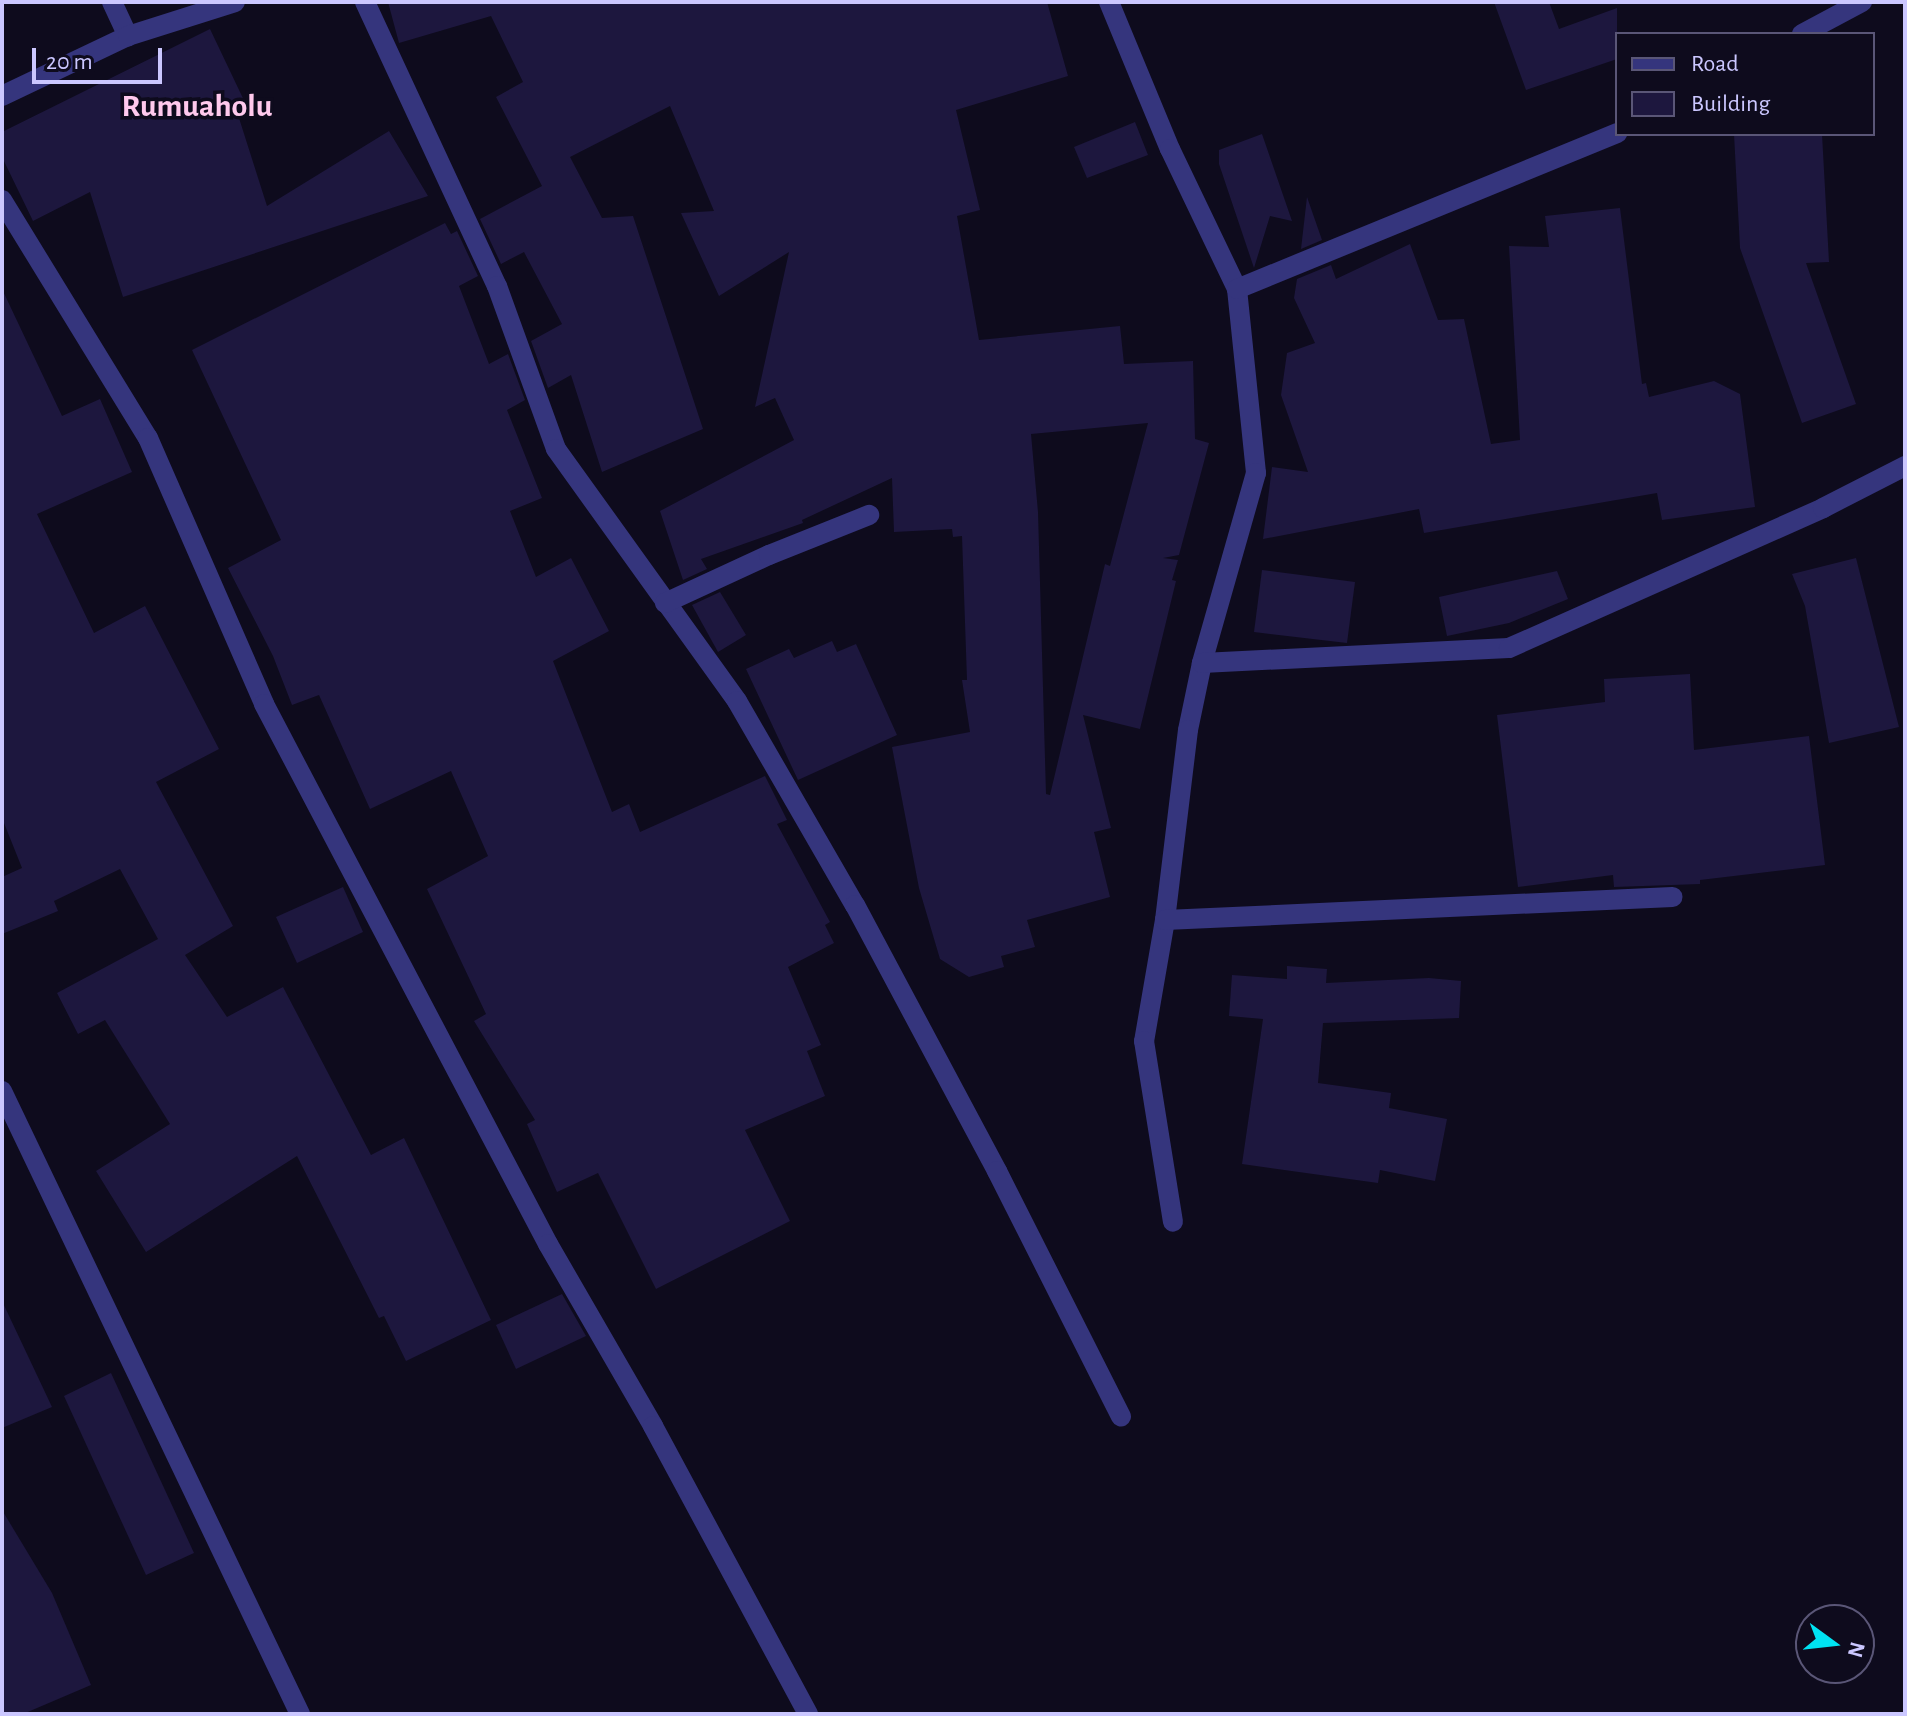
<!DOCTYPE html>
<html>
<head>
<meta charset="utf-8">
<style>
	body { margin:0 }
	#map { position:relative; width:1907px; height:1716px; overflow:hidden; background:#0e0b1d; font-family:"Alegreya Sans",sans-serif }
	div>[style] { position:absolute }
	.building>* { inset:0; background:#1d173e }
	.street>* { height:20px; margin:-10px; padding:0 10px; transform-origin:10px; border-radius:10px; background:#35357d }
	span { translate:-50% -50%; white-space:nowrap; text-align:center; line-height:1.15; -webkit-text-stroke:7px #0e0b1d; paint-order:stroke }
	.quarter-label { font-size:32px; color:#ffc9ed; font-weight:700 }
	.frame { position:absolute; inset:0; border:4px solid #cbc7ff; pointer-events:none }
	.legend { position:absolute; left:1615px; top:32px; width:260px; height:104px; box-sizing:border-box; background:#0e0b1d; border:2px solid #5a5677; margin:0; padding:10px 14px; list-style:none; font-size:24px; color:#cbc7ff }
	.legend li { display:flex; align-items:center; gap:16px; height:40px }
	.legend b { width:40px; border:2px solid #5a5677 }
	.north { position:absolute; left:1795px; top:1604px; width:80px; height:80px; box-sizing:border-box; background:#0e0b1d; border:2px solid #5a5677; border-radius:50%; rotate:105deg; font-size:22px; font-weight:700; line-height:32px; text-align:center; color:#cbc7ff }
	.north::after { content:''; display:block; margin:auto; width:28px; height:36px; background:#00e3f2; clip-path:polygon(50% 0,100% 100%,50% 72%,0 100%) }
	.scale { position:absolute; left:32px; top:48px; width:130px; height:36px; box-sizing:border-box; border:4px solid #cbc7ff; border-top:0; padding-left:10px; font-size:24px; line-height:28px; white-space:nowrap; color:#cbc7ff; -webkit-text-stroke:6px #0e0b1d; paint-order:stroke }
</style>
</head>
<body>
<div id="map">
	<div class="building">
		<div style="clip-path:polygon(evenodd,388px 2px,1047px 2px,1068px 76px,956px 110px,980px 210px,957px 216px,979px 340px,1120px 326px,1124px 364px,1193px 361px,1195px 439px,1209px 443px,1179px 555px,1163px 558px,1178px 560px,1172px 580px,1176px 581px,1140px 729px,1083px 715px,1111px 828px,1094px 832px,1110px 897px,1027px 920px,1035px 947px,1001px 956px,1004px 967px,969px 977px,940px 959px,919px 888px,892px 747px,970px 732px,962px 680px,967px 680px,962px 536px,953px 537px,952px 529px,894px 532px,892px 478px,802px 520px,803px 523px,701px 559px,707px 569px,683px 580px,660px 511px,794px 440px,775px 398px,755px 407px,789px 252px,719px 296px,681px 213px,714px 211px,670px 106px,570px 157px,602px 218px,633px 216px,703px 429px,602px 472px,571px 375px,548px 388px,531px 341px,562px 324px,524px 252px,501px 264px,480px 219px,542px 186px,496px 97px,523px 82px,491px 16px,399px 43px,388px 2px,1148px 423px,1110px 566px,1105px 564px,1050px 795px,1046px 794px,1038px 512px,1031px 434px,1148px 423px)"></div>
		<div style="clip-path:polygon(1494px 2px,1549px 2px,1559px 29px,1617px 8px,1617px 59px,1526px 90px)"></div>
		<div style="clip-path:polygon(210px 29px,250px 113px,239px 118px,267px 206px,389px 131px,428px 196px,123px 297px,90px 192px,33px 221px,2px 157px,2px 132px)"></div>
		<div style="clip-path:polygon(1135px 122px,1148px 155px,1087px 178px,1074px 147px)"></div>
		<div style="clip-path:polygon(1262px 134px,1292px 221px,1270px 216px,1254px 268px,1219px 164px,1219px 150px)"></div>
		<div style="clip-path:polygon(1734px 134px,1822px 134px,1829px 262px,1806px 263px,1856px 404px,1802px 423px,1740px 248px)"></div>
		<div style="clip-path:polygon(1307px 197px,1322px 240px,1301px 249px)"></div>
		<div style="clip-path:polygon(1620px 208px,1642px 384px,1646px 383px,1649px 397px,1714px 381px,1740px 394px,1755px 507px,1662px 520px,1657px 493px,1424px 533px,1419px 509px,1263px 539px,1272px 467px,1308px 472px,1281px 395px,1287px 353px,1315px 343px,1294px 298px,1297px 279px,1331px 265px,1336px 279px,1410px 244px,1438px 320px,1464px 319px,1491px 444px,1520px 440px,1509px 246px,1549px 247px,1545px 216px)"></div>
		<div style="clip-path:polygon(445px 223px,451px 234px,457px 231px,478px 276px,459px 286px,489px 364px,508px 354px,525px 400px,507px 410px,542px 498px,510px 511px,536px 577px,571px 558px,609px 631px,553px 661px,612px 812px,629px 804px,640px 832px,765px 776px,787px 820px,777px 824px,830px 922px,825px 925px,834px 943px,788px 967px,821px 1045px,807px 1051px,825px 1096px,745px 1130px,790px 1221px,656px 1289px,598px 1173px,557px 1192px,527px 1124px,535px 1120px,474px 1021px,486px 1014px,427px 889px,488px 856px,451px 771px,370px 809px,319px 695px,292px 705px,273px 656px,228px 568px,281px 540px,192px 350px)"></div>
		<div style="clip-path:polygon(2px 289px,62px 416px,100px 399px,132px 472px,37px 514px,94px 633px,145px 606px,219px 749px,156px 782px,233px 926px,185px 955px,227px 1017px,283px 987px,371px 1155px,404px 1138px,491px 1320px,406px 1361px,384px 1316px,379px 1318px,297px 1156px,146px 1252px,96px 1171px,170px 1124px,105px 1020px,78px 1034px,57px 993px,158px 939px,120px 869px,54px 901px,58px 911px,2px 934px,2px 877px,22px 868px,2px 818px)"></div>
		<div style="clip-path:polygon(1856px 558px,1899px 727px,1829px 743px,1805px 606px,1792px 574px)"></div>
		<div style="clip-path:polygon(1262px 570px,1355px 582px,1347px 643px,1254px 632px)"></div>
		<div style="clip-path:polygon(1557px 571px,1568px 599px,1509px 623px,1447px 636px,1439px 597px)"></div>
		<div style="clip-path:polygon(720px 592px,746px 635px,718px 652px,692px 605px)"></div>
		<div style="clip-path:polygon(832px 641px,837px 652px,856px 644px,897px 735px,798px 780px,746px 669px,789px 649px,794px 658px)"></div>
		<div style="clip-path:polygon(1690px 674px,1694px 750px,1809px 736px,1825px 865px,1700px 880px,1700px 884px,1614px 887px,1613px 875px,1518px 887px,1497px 715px,1605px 702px,1604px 679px)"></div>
		<div style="clip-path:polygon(343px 887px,363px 932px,297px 963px,276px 917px)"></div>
		<div style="clip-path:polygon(1287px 966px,1327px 969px,1326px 983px,1429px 978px,1461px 981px,1459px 1018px,1323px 1023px,1318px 1083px,1391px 1093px,1389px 1108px,1447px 1119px,1435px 1181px,1380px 1170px,1378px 1183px,1242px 1164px,1263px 1019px,1229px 1016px,1232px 975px,1287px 979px)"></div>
		<div style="clip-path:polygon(562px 1294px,586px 1336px,516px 1369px,496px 1325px)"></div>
		<div style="clip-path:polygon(2px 1301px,52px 1407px,2px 1428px)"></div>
		<div style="clip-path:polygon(111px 1373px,194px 1553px,146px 1575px,64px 1396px)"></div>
		<div style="clip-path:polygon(2px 1510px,52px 1593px,91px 1685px,23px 1714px,2px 1714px)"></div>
	</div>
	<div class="street">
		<div style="left:112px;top:2px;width:38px;rotate:65deg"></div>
		<div style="left:365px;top:2px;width:313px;rotate:65.1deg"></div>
		<div style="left:497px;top:286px;width:173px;rotate:70.1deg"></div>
		<div style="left:556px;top:449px;width:310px;rotate:54.3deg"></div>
		<div style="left:737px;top:701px;width:236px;rotate:60deg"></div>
		<div style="left:855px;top:905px;width:302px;rotate:61.9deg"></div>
		<div style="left:997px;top:1171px;width:275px;rotate:63.2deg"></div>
		<div style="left:1109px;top:2px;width:159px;rotate:67.5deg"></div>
		<div style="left:1170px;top:149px;width:155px;rotate:64.4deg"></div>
		<div style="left:1237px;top:289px;width:185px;rotate:84.1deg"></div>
		<div style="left:1256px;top:473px;width:198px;rotate:105.9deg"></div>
		<div style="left:1202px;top:663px;width:68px;rotate:101.8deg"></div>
		<div style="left:1188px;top:730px;width:191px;rotate:96.9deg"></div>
		<div style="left:1165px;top:920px;width:123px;rotate:99.8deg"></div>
		<div style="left:1144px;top:1041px;width:183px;rotate:80.9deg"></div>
		<div style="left:1802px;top:34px;width:68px;rotate:-28.1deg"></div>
		<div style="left:2px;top:96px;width:140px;rotate:-25.5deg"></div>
		<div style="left:128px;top:36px;width:112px;rotate:-17.6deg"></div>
		<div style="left:2px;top:200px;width:279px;rotate:58.5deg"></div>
		<div style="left:148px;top:438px;width:290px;rotate:66.4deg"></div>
		<div style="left:264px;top:704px;width:610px;rotate:62.26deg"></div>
		<div style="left:548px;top:1244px;width:210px;rotate:60deg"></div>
		<div style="left:653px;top:1426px;width:327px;rotate:61.7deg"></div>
		<div style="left:1237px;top:289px;width:411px;rotate:-22.3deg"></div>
		<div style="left:665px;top:603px;width:115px;rotate:-24.8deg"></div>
		<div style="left:769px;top:555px;width:108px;rotate:-21.8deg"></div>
		<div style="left:1202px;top:663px;width:307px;rotate:-2.8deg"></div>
		<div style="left:1509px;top:648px;width:344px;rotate:-24deg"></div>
		<div style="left:1823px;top:508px;width:92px;rotate:-27.1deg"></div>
		<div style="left:1165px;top:920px;width:508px;rotate:-2.6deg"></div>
		<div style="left:2px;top:1091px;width:691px;rotate:64.44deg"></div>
	</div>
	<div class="quarter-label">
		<span style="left:197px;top:106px">Rumuaholu</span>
	</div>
	<div class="frame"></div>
	<ul class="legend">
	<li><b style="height:10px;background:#35357d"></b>Road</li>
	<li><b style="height:22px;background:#1d173e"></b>Building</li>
	</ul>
	<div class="north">N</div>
	<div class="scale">20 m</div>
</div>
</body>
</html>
